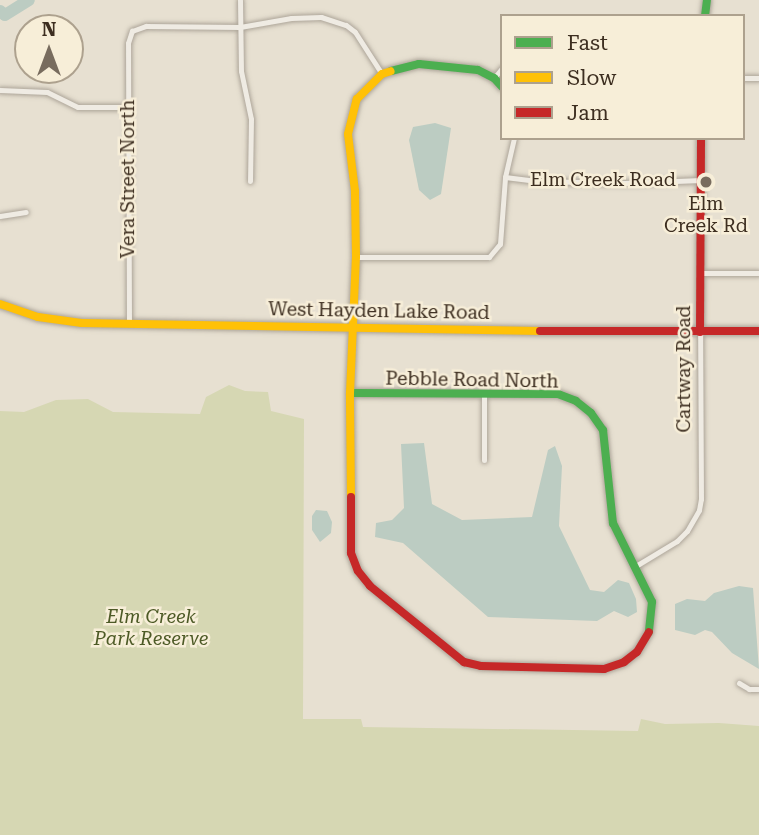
<!DOCTYPE html>
<html>
<head>
<meta charset="utf-8">
<style>
	body { margin:0 }
	#map { position:relative; width:759px; height:835px; overflow:hidden; background:#e7e0d1; font-family:"Roboto Serif",serif }
	div>[style] { position:absolute }
	.green>* { inset:0; background:#d6d7b3 }
	.water>* { inset:0; background:#bcccc2 }
	.river>* { height:12px; margin:-6px; padding:0 6px; transform-origin:6px; border-radius:6px; background:#bcccc2 }
	.roads { filter:drop-shadow(0 0 2px #ada599) drop-shadow(0 0 2px #ada599) }
	.street>* { height:5px; margin:-2.5px; padding:0 2.5px; transform-origin:2.5px; border-radius:2.5px; background:#efebe3 }
	.fast>* { height:8px; margin:-4px; padding:0 4px; transform-origin:4px; border-radius:4px; background:#4caf50 }
	.slow>* { height:8px; margin:-4px; padding:0 4px; transform-origin:4px; border-radius:4px; background:#ffc107 }
	.jam>* { height:8px; margin:-4px; padding:0 4px; transform-origin:4px; border-radius:4px; background:#c62828 }
	.dots>* { width:19px; height:19px; translate:-50% -50%; box-sizing:border-box; border:4px solid #f7eed8; border-radius:50% }
	span { translate:-50% -50%; white-space:nowrap; text-align:center; line-height:1.15; -webkit-text-stroke:5px #f7eed8; paint-order:stroke }
	.street-label { font-size:19px; color:#3d2e20 }
	.poi-label { font-size:19px; color:#3d2e20 }
	.park-label { font-size:19px; color:#4d5a26; font-style:italic }
	.legend { position:absolute; left:500px; top:14px; width:245px; height:126px; box-sizing:border-box; background:#f7eed8; border:2px solid #ada18e; margin:0; padding:9px 12px; list-style:none; font-size:21px; color:#3d2e20 }
	.legend li { display:flex; align-items:center; gap:14px; height:35px }
	.legend b { width:35px; border:2px solid #ada18e }
	.north { position:absolute; left:14px; top:14px; width:70px; height:70px; box-sizing:border-box; background:#f7eed8; border:2px solid #ada18e; border-radius:50%; rotate:0deg; font-size:19px; font-weight:700; line-height:28px; text-align:center; color:#3d2e20 }
	.north::after { content:''; display:block; margin:auto; width:24px; height:32px; background:#786c5e; clip-path:polygon(50% 0,100% 100%,50% 72%,0 100%) }
</style>
</head>
<body>
<div id="map">
	<div class="green">
		<div style="clip-path:polygon(229px 385px,245px 391px,268px 392px,271px 411px,304px 419px,303px 719px,361px 719px,363px 727px,638px 731px,641px 719px,665px 724px,719px 723px,759px 726px,759px 835px,0 835px,0 411px,24px 412px,56px 400px,88px 399px,113px 412px,200px 414px,206px 397px)"></div>
	</div>
	<div class="water">
		<div style="clip-path:polygon(435px 123px,451px 128px,441px 194px,430px 200px,419px 190px,409px 140px,413px 127px)"></div>
		<div style="clip-path:polygon(424px 443px,432px 504px,462px 520px,532px 517px,548px 450px,555px 446px,562px 466px,559px 526px,590px 590px,604px 592px,618px 580px,629px 583px,636px 599px,637px 612px,628px 617px,614px 611px,597px 621px,488px 617px,403px 543px,375px 537px,376px 523px,392px 520px,404px 508px,401px 444px)"></div>
		<div style="clip-path:polygon(316px 510px,327px 511px,332px 522px,331px 533px,320px 542px,312px 530px,312px 516px)"></div>
		<div style="clip-path:polygon(739px 586px,753px 588px,759px 669px,732px 653px,712px 632px,705px 630px,695px 635px,675px 630px,675px 604px,687px 599px,705px 601px,714px 593px)"></div>
	</div>
	<div class="river">
		<div style="left:0;top:11px;width:6px;rotate:39deg"></div>
		<div style="left:5px;top:15px;width:28px;rotate:-32deg"></div>
	</div>
	<div class="roads">
		<div class="street">
			<div style="left:240px;top:0;width:71px;rotate:89.2deg"></div>
			<div style="left:241px;top:71px;width:49px;rotate:78.2deg"></div>
			<div style="left:251px;top:119px;width:62px;rotate:90.9deg"></div>
			<div style="left:494px;top:78px;width:13px;rotate:-51deg"></div>
			<div style="left:743px;top:78px;width:16px"></div>
			<div style="left:0;top:90px;width:47px;rotate:2.4deg"></div>
			<div style="left:47px;top:92px;width:34px;rotate:26deg"></div>
			<div style="left:78px;top:107px;width:50px"></div>
			<div style="left:505px;top:177px;width:32px;rotate:7deg"></div>
			<div style="left:537px;top:181px;width:88px;rotate:1.3deg"></div>
			<div style="left:625px;top:183px;width:76px;rotate:-2.3deg"></div>
			<div style="left:0;top:216px;width:26px;rotate:-9deg"></div>
			<div style="left:356px;top:257px;width:133px"></div>
			<div style="left:489px;top:257px;width:17px;rotate:-50deg"></div>
			<div style="left:500px;top:244px;width:67px;rotate:-85.7deg"></div>
			<div style="left:505px;top:177px;width:40px;rotate:-77deg"></div>
			<div style="left:700px;top:273px;width:59px"></div>
			<div style="left:129px;top:323px;width:280px;rotate:-90.2deg"></div>
			<div style="left:128px;top:43px;width:13px;rotate:-72deg"></div>
			<div style="left:132px;top:31px;width:15px;rotate:-20deg"></div>
			<div style="left:146px;top:26px;width:94px;rotate:0.6deg"></div>
			<div style="left:240px;top:27px;width:52px;rotate:-10deg"></div>
			<div style="left:291px;top:18px;width:30px;rotate:-2deg"></div>
			<div style="left:321px;top:17px;width:26px;rotate:18deg"></div>
			<div style="left:346px;top:25px;width:11px;rotate:38deg"></div>
			<div style="left:355px;top:32px;width:50px;rotate:57.3deg"></div>
			<div style="left:484px;top:460px;width:66px;rotate:-90deg"></div>
			<div style="left:634px;top:567px;width:50px;rotate:-31.2deg"></div>
			<div style="left:677px;top:541px;width:14px;rotate:-45deg"></div>
			<div style="left:687px;top:531px;width:24px;rotate:-60deg"></div>
			<div style="left:699px;top:510px;width:11px;rotate:-80deg"></div>
			<div style="left:701px;top:499px;width:167px;rotate:-90.3deg"></div>
			<div style="left:739px;top:683px;width:12px;rotate:31deg"></div>
			<div style="left:749px;top:689px;width:10px"></div>
		</div>
		<div class="fast">
			<div style="left:705px;top:16px;width:16px;rotate:-83deg"></div>
			<div style="left:391px;top:71px;width:29px;rotate:-14deg"></div>
			<div style="left:419px;top:64px;width:59px;rotate:5.8deg"></div>
			<div style="left:478px;top:70px;width:18px;rotate:27deg"></div>
			<div style="left:494px;top:78px;width:12px;rotate:48deg"></div>
			<div style="left:350px;top:393px;width:208px;rotate:0.3deg"></div>
			<div style="left:558px;top:394px;width:19px;rotate:21deg"></div>
			<div style="left:576px;top:401px;width:19px;rotate:39deg"></div>
			<div style="left:591px;top:413px;width:21px;rotate:55deg"></div>
			<div style="left:603px;top:430px;width:94px;rotate:83.9deg"></div>
			<div style="left:613px;top:523px;width:88px;rotate:63.7deg"></div>
			<div style="left:652px;top:602px;width:30px;rotate:96deg"></div>
		</div>
		<div class="slow">
			<div style="left:0;top:304px;width:40px;rotate:18.9deg"></div>
			<div style="left:38px;top:317px;width:44px;rotate:7.8deg"></div>
			<div style="left:82px;top:323px;width:458px;rotate:1deg"></div>
			<div style="left:351px;top:497px;width:104px;rotate:-90.6deg"></div>
			<div style="left:350px;top:393px;width:136px;rotate:-87.5deg"></div>
			<div style="left:356px;top:257px;width:66px;rotate:-90.9deg"></div>
			<div style="left:355px;top:191px;width:57px;rotate:-97deg"></div>
			<div style="left:348px;top:134px;width:36px;rotate:-76deg"></div>
			<div style="left:357px;top:99px;width:35px;rotate:-45deg"></div>
			<div style="left:382px;top:74px;width:9px;rotate:-18deg"></div>
		</div>
		<div class="jam">
			<div style="left:540px;top:331px;width:219px"></div>
			<div style="left:700px;top:332px;width:194px;rotate:-89.7deg"></div>
			<div style="left:351px;top:497px;width:56px;rotate:90deg"></div>
			<div style="left:351px;top:553px;width:19px;rotate:69deg"></div>
			<div style="left:358px;top:571px;width:19px;rotate:51deg"></div>
			<div style="left:370px;top:586px;width:121px;rotate:39deg"></div>
			<div style="left:464px;top:662px;width:17px;rotate:13deg"></div>
			<div style="left:481px;top:666px;width:123px;rotate:1.4deg"></div>
			<div style="left:604px;top:669px;width:21px;rotate:-19deg"></div>
			<div style="left:624px;top:662px;width:16px;rotate:-38deg"></div>
			<div style="left:637px;top:652px;width:23px;rotate:-59deg"></div>
		</div>
	</div>
	<div class="dots">
		<div style="left:706px;top:182px;background:#786c5e"></div>
	</div>
	<div class="street-label">
		<span style="left:128px;top:179px;rotate:-90deg">Vera Street North</span>
		<span style="left:603px;top:180px">Elm Creek Road</span>
		<span style="left:379px;top:311px;rotate:1deg">West Hayden Lake Road</span>
		<span style="left:684px;top:369px;rotate:-90deg">Cartway Road</span>
		<span style="left:472px;top:380px;rotate:1deg">Pebble Road North</span>
	</div>
	<div class="poi-label">
		<span style="left:706px;top:215px">Elm<br>Creek Rd</span>
	</div>
	<div class="park-label">
		<span style="left:151px;top:628px">Elm Creek<br>Park Reserve</span>
	</div>
	<ul class="legend">
	<li><b style="height:9px;background:#4caf50"></b>Fast</li>
	<li><b style="height:9px;background:#ffc107"></b>Slow</li>
	<li><b style="height:9px;background:#c62828"></b>Jam</li>
	</ul>
	<div class="north">N</div>
</div>
</body>
</html>
